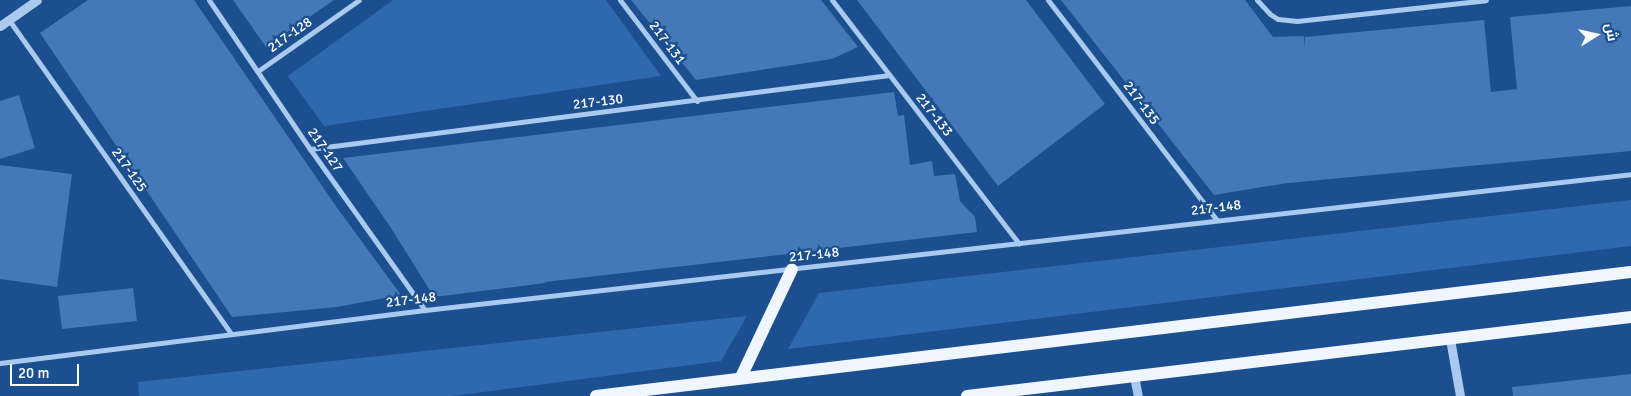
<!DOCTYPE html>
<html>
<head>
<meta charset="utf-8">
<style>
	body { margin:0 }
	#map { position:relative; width:1631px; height:396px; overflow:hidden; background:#1b4f8f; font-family:Signika,Cairo,sans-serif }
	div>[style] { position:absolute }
	.green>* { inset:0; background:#2e69ad }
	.building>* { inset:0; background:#4478b7 }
	.minor>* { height:5px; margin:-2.5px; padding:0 2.5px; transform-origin:2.5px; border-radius:2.5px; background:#a9c9ee }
	.tertiary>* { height:9px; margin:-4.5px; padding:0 4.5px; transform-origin:4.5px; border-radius:4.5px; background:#a9c9ee }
	.primary>* { height:12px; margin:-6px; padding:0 6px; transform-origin:6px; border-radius:6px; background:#f0f6ff }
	span { translate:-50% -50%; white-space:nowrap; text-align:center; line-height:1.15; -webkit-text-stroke:4.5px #1b4f8f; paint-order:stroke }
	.street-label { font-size:14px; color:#fff }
	.north { position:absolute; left:1571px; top:10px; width:50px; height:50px; -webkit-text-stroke:4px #1b4f8f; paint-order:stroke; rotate:80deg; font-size:14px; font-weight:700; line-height:20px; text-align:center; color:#fff }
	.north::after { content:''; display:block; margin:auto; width:18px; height:22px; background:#fff; clip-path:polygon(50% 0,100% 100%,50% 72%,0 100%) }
	.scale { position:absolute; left:10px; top:364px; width:69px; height:22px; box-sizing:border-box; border:2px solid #fff; border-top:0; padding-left:6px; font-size:15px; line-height:18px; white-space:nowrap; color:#fff; -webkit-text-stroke:4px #1b4f8f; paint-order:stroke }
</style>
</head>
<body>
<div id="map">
	<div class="green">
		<div style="clip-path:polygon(393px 0,606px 0,661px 76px,324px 126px,288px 76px)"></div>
		<div style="clip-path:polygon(1631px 200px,1631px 246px,788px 349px,819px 293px)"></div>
		<div style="clip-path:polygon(747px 316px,721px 361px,452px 396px,139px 396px,138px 382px)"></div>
	</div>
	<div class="building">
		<div style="clip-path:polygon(88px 0,194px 0,338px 209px,401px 295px,337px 307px,232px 317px,40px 33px)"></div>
		<div style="clip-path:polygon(233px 0,334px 0,266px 47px)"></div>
		<div style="clip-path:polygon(631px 0,821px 0,858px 47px,832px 59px,696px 80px)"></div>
		<div style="clip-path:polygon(857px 0,1026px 0,1105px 104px,998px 186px)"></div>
		<div style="clip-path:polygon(1061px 0,1245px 0,1273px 37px,1304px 36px,1305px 50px,1305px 37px,1484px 20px,1491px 92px,1517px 89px,1510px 17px,1631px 6px,1631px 151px,1288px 183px,1214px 195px)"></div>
		<div style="clip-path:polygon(894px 92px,898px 116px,904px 115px,910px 165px,932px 161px,934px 176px,955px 174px,960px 201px,975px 217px,977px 232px,545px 282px,544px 277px,545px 283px,434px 297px,391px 228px,343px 158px)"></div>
		<div style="clip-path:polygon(19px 95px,35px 148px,0 159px,0 101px)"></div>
		<div style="clip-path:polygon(0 165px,72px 174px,57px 287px,0 279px)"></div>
		<div style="clip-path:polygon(133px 288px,137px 321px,62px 329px,58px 296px)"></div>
		<div style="clip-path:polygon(1631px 374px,1631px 396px,1513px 396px,1512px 387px)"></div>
	</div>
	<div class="minor">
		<div style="left:209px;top:0;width:180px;rotate:55.9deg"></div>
		<div style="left:310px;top:149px;width:198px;rotate:54.5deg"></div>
		<div style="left:620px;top:0;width:127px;rotate:52.7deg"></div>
		<div style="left:832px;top:0;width:307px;rotate:52.5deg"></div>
		<div style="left:1048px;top:0;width:276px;rotate:52.5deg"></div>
		<div style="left:1257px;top:0;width:19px;rotate:47deg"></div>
		<div style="left:1270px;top:14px;width:9px;rotate:32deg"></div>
		<div style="left:1278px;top:19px;width:19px;rotate:6deg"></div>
		<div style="left:1297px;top:21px;width:190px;rotate:-6.3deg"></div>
		<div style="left:9px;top:20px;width:384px;rotate:54.7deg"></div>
		<div style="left:258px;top:71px;width:123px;rotate:-35.1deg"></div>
		<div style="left:310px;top:149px;width:584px;rotate:-7.28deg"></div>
		<div style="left:0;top:363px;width:428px;rotate:-7.1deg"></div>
		<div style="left:425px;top:310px;width:1214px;rotate:-6.43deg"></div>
	</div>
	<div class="tertiary">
		<div style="left:0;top:26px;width:45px;rotate:-35.1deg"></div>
		<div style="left:1450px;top:339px;width:58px;rotate:80deg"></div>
		<div style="left:1134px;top:376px;width:20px;rotate:79deg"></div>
	</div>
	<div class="primary">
		<div style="left:741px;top:377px;width:119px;rotate:-64.7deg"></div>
		<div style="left:596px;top:396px;width:1042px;rotate:-6.83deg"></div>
		<div style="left:967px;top:396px;width:669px;rotate:-6.78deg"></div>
	</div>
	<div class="street-label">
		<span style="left:290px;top:35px;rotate:-35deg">217-128</span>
		<span style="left:667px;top:43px;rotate:53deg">217-131</span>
		<span style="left:598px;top:102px;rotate:-7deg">217-130</span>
		<span style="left:1141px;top:103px;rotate:53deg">217-135</span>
		<span style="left:934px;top:115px;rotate:52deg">217-133</span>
		<span style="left:325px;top:150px;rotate:55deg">217-127</span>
		<span style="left:129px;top:170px;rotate:55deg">217-125</span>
		<span style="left:1216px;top:208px;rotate:-7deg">217-148</span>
		<span style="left:814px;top:255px;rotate:-6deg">217-148</span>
		<span style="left:411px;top:300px;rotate:-7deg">217-148</span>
	</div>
	<div class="north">ش</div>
	<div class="scale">20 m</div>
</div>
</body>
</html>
